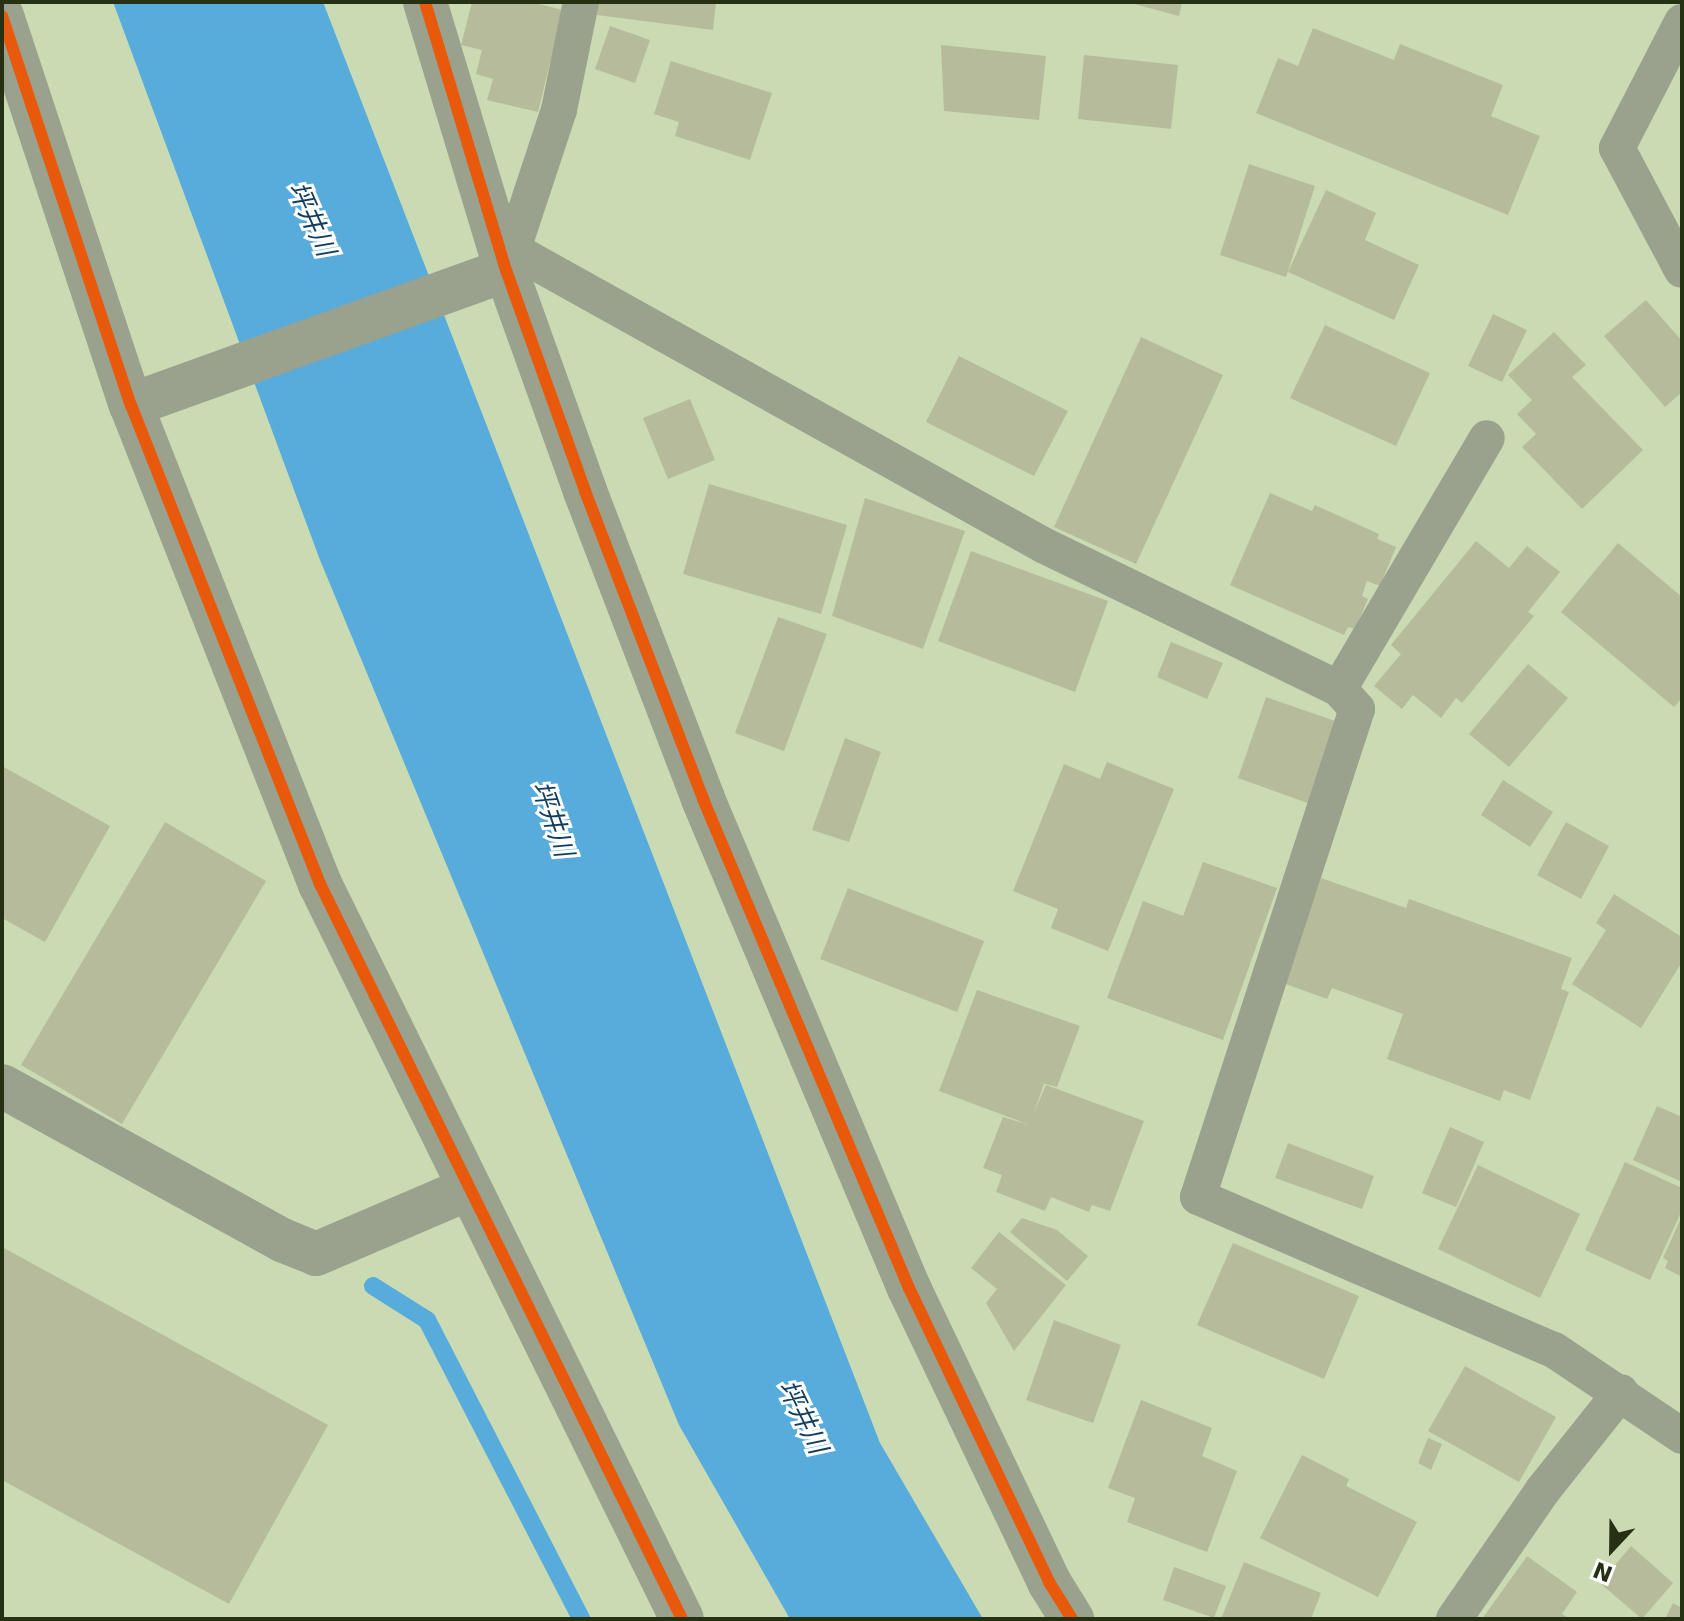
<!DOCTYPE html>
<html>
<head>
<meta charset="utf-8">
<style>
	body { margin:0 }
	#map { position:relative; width:1684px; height:1621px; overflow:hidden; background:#cadab2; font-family:"DejaVu Sans","Noto Sans JP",sans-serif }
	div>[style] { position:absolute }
	.water>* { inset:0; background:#58acdb }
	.stream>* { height:18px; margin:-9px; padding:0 9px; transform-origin:9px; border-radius:9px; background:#58acdb }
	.building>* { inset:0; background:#b6bc9b }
	.service>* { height:36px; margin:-18px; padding:0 18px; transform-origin:18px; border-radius:18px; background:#9aa18d }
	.minor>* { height:44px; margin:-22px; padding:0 22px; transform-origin:22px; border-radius:22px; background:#9aa18d }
	.cycleway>* { height:12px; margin:-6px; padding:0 6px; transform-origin:6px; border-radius:6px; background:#e8590c }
	span { translate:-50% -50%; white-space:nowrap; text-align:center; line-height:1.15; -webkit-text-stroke:6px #fff; paint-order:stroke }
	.water-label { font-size:26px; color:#123d5e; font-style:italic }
	.frame { position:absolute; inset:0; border:4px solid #263113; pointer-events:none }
	.north { position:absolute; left:1572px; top:1509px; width:80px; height:80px; -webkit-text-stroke:6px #fff; paint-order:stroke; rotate:202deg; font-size:22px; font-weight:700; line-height:32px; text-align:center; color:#263113 }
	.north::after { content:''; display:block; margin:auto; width:28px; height:36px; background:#263113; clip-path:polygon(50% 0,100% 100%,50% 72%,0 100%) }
</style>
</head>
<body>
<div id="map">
	<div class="water">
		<div style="clip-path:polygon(113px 2px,323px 2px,880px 1443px,983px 1619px,790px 1619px,679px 1425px,320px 560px)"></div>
	</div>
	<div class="stream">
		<div style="left:373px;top:1286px;width:64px;rotate:32.2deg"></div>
		<div style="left:427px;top:1320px;width:336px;rotate:62.7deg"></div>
	</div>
	<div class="building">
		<div style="clip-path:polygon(472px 2px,530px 2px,563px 10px,538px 112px,487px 100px,493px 79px,476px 74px,482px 50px,461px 45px)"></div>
		<div style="clip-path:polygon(598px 2px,716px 2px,713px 30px,597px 15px)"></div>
		<div style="clip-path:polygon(1127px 2px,1182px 2px,1179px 16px)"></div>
		<div style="clip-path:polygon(610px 26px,650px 40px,635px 83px,595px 69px)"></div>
		<div style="clip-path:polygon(1313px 28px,1394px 60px,1400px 44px,1503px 85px,1491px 116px,1540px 136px,1508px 215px,1256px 113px,1278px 58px,1298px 66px)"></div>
		<div style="clip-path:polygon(941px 45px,1046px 56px,1039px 120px,944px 111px)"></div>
		<div style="clip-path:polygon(1084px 55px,1178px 65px,1171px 129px,1078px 119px)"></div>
		<div style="clip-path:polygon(671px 61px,772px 93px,750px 160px,675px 136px,679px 122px,654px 114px)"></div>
		<div style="clip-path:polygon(1249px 164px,1315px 186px,1286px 277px,1220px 255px)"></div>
		<div style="clip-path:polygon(1326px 190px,1376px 213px,1365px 240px,1419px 265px,1394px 320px,1288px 272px)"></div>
		<div style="clip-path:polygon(1646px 300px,1682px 341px,1682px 392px,1665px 407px,1604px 336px)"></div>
		<div style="clip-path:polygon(1493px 314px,1527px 330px,1502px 382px,1468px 366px)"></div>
		<div style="clip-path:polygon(1325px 325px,1430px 373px,1396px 446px,1290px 398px)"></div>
		<div style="clip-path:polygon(1554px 332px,1586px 365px,1572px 377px,1643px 450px,1582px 509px,1522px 447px,1536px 434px,1517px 414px,1532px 400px,1508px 375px)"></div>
		<div style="clip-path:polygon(1141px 337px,1223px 375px,1136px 564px,1054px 527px)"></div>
		<div style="clip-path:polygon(959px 356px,1068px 411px,1034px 476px,926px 422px)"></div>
		<div style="clip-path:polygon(690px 399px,715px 460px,668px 479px,643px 418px)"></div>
		<div style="clip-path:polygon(709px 484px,847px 525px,821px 614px,683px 574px)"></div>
		<div style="clip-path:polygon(1270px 493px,1312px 511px,1315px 505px,1379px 534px,1377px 539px,1396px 547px,1380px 586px,1367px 581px,1362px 596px,1368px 599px,1355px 629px,1348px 627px,1344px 635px,1230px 585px)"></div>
		<div style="clip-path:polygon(865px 498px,965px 531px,923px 649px,832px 616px)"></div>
		<div style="clip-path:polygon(1476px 541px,1509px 568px,1527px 546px,1560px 572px,1528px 612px,1534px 616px,1462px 703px,1456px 698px,1441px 718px,1413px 695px,1402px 709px,1374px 686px,1401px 654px,1391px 645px)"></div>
		<div style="clip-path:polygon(1618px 543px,1682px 597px,1682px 698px,1674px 707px,1561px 612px)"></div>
		<div style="clip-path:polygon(971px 551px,1108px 601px,1075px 692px,938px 641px)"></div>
		<div style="clip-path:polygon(778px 617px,827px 634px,784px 751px,735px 733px)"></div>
		<div style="clip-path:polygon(1171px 642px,1223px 663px,1207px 699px,1157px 677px)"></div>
		<div style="clip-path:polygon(1528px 664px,1568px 698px,1509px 767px,1469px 734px)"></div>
		<div style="clip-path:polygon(1266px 697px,1341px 723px,1313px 805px,1238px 778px)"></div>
		<div style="clip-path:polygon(845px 738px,881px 752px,849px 842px,812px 830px)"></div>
		<div style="clip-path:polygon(1107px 762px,1174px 789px,1108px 951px,1051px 928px,1058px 909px,1013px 891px,1064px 764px,1100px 779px)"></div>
		<div style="clip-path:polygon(2px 766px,110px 826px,45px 942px,2px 918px)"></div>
		<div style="clip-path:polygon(1503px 780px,1553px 812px,1530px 847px,1481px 815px)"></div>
		<div style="clip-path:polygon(165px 822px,266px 881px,122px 1124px,21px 1065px)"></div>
		<div style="clip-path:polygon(1566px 822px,1609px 846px,1581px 899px,1537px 875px)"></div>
		<div style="clip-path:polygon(1203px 862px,1277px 888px,1223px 1040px,1107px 998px,1143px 901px,1183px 916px)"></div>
		<div style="clip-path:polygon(1321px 878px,1406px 908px,1409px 899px,1572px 958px,1561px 989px,1569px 992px,1530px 1100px,1504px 1090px,1500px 1101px,1387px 1059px,1403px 1014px,1332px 988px,1327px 999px,1283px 983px)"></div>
		<div style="clip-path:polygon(848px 888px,984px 941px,957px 1012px,820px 959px)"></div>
		<div style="clip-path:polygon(1614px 894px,1682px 937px,1682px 962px,1641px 1028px,1572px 984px,1606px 930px,1596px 923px)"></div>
		<div style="clip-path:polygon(977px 990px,1080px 1026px,1057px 1087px,1038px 1082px,1044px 1084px,1033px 1115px,1046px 1085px,1144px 1121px,1110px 1211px,1092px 1205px,1089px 1212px,1051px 1197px,1045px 1211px,996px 1192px,1002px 1175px,983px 1168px,1003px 1117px,1030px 1125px,939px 1091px)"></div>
		<div style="clip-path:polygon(1657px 1106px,1682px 1117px,1682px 1182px,1633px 1160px)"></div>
		<div style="clip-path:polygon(1450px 1127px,1484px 1142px,1456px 1207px,1422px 1193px)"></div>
		<div style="clip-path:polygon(1288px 1143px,1374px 1176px,1362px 1209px,1275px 1178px)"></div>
		<div style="clip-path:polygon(1625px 1162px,1682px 1188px,1682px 1210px,1650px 1280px,1585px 1250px)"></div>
		<div style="clip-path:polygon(1478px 1165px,1580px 1214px,1540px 1298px,1438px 1249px)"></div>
		<div style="clip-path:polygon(1682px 1216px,1682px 1277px,1665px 1268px,1668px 1261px,1663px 1258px)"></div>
		<div style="clip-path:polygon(1022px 1218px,1057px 1230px,1088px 1256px,1067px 1281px,1010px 1232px)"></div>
		<div style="clip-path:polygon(999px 1232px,1066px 1285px,1014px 1351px,986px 1303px,997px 1289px,971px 1268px)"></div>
		<div style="clip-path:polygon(1233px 1243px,1359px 1296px,1324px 1379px,1197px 1325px)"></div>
		<div style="clip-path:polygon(2px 1247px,328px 1425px,229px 1604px,2px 1480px)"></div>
		<div style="clip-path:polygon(1054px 1320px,1121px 1345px,1093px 1423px,1026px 1400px)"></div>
		<div style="clip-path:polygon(1465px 1366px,1556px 1417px,1519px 1482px,1428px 1431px)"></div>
		<div style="clip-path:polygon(1141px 1400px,1212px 1428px,1202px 1456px,1237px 1471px,1207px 1552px,1127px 1522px,1135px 1498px,1108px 1488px)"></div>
		<div style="clip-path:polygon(1428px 1438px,1442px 1444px,1431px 1470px,1418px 1463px)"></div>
		<div style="clip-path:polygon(1302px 1455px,1349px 1479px,1346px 1486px,1417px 1522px,1378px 1597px,1260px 1538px)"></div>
		<div style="clip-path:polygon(1631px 1546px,1673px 1583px,1642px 1619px,1600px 1583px)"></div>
		<div style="clip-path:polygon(1527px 1556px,1577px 1592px,1562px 1614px,1567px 1617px,1482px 1619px)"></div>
		<div style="clip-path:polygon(1244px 1562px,1321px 1593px,1311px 1619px,1221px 1619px)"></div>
		<div style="clip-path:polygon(1174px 1567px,1226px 1586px,1214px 1618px,1163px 1600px)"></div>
		<div style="clip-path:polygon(1673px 1603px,1682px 1608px,1682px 1619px,1665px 1619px)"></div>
	</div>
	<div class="service">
		<div style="left:1682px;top:22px;width:142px;rotate:117.3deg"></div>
		<div style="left:1617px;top:148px;width:138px;rotate:62deg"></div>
		<div style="left:513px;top:250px;width:607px;rotate:29.1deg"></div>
		<div style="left:1043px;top:545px;width:329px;rotate:25.9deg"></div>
		<div style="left:1339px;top:689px;width:27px;rotate:48deg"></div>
		<div style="left:1357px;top:709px;width:513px;rotate:108.05deg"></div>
		<div style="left:1198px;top:1197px;width:387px;rotate:23.3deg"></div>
		<div style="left:1554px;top:1350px;width:154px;rotate:33.9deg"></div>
		<div style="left:506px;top:270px;width:169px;rotate:-71.7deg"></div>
		<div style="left:559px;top:110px;width:110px;rotate:-78.5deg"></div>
		<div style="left:1339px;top:689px;width:291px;rotate:-59.5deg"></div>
		<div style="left:1454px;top:1619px;width:157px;rotate:-55.4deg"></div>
		<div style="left:1543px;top:1490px;width:125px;rotate:-51.5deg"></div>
	</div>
	<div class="minor">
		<div style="left:425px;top:2px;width:280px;rotate:73.2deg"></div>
		<div style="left:506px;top:270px;width:235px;rotate:70.3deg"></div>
		<div style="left:585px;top:491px;width:330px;rotate:69deg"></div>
		<div style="left:703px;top:799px;width:531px;rotate:67.16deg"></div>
		<div style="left:909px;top:1288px;width:326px;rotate:64.5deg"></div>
		<div style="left:1049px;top:1582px;width:44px;rotate:58.1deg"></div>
		<div style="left:2px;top:16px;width:410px;rotate:71.7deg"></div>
		<div style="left:131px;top:405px;width:515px;rotate:68.47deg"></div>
		<div style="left:320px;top:884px;width:819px;rotate:63.78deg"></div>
		<div style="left:131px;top:405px;width:399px;rotate:-19.8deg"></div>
		<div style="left:2px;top:1086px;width:320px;rotate:28.8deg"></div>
		<div style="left:282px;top:1240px;width:37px;rotate:22deg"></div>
		<div style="left:316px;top:1254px;width:165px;rotate:-23.2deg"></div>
	</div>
	<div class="cycleway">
		<div style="left:425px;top:2px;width:280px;rotate:73.2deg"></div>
		<div style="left:506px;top:270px;width:235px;rotate:70.3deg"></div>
		<div style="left:585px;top:491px;width:330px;rotate:69deg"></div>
		<div style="left:703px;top:799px;width:531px;rotate:67.16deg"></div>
		<div style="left:909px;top:1288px;width:326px;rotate:64.5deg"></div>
		<div style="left:1049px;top:1582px;width:44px;rotate:58.1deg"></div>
		<div style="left:2px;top:16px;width:410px;rotate:71.7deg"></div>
		<div style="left:131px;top:405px;width:515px;rotate:68.47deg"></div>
		<div style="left:320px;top:884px;width:819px;rotate:63.78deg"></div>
	</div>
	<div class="water-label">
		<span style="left:311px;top:219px;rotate:66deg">坪井川</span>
		<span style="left:552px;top:819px;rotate:71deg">坪井川</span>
		<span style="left:802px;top:1417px;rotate:64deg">坪井川</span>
	</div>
	<div class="frame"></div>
	<div class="north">N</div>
</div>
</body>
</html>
